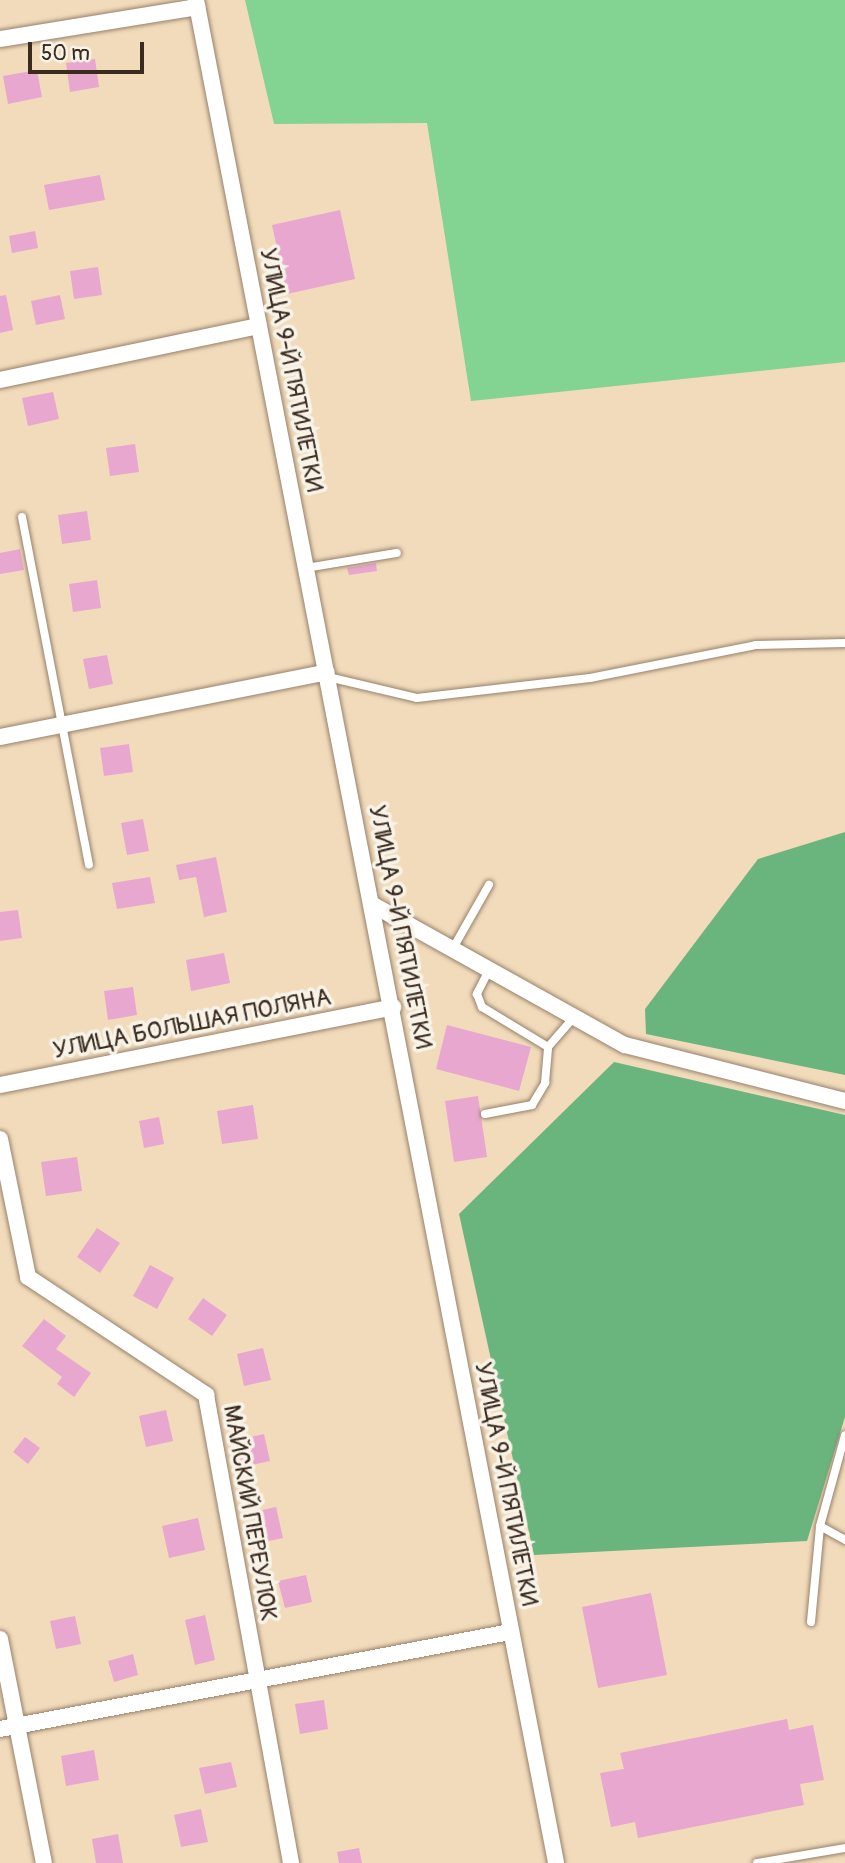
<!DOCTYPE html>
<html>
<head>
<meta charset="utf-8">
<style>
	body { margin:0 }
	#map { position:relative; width:845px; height:1863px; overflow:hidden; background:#f2dbbb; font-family:Pangolin,sans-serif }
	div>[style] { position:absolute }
	.green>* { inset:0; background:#83d393 }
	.forest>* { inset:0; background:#6ab57d }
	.building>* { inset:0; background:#e8a7ce }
	.roads { filter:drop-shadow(0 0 2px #96826c) drop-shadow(0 0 2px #96826c) }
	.lane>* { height:8px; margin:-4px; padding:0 4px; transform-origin:4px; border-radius:4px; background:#fff }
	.street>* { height:16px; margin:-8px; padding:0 8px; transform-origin:8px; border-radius:8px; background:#fff }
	span { translate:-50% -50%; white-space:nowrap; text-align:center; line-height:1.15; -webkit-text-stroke:7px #f7f3e8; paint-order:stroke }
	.street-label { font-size:24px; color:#3b2a1e }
	.scale { position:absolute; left:28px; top:42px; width:116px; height:32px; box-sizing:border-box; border:4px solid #3b2a1e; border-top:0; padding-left:9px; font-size:21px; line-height:24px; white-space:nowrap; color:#3b2a1e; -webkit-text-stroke:5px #f7f3e8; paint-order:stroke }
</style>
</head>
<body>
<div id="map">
	<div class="green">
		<div style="clip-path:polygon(245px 0,845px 0,845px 362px,471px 401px,427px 123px,274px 124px)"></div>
	</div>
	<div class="forest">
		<div style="clip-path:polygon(845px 832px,845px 1075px,646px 1034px,645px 1009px,758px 859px)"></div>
		<div style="clip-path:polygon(614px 1062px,845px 1115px,845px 1417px,807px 1541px,534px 1555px,459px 1214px)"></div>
	</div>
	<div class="building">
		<div style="clip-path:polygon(95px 59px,99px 87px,70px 92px,66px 63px)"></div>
		<div style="clip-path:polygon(37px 70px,42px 97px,8px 104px,3px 76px)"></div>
		<div style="clip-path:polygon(100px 175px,105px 200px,49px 210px,44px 185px)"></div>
		<div style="clip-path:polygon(340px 210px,355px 279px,287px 294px,272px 225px)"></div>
		<div style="clip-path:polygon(35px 231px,38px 248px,12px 253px,9px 236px)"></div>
		<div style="clip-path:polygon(98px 267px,102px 295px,74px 299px,70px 271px)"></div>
		<div style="clip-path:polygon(6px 295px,13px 330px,0 333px,0 296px)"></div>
		<div style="clip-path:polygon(60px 295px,65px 319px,36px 325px,31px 301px)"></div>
		<div style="clip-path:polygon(53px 392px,59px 419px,28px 426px,22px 398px)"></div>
		<div style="clip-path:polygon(135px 444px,139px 472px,110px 476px,106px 448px)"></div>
		<div style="clip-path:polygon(87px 511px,91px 540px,62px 544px,58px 515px)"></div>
		<div style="clip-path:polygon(20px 549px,24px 570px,0 574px,0 553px)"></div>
		<div style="clip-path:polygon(376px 563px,377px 571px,349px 575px,347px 568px)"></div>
		<div style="clip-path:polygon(97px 580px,101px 608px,73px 612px,69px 584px)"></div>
		<div style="clip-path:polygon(107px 655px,113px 684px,89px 689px,83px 659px)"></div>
		<div style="clip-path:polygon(129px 744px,133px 772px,104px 776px,100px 748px)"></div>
		<div style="clip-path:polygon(143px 819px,149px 851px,127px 855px,121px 823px)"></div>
		<div style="clip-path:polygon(216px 857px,227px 912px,204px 917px,196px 877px,179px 880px,176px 865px)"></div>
		<div style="clip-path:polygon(150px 877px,155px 903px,117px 909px,112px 883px)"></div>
		<div style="clip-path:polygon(18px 910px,22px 938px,0 941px,0 912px)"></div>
		<div style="clip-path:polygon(224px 953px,230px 983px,191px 991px,186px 960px)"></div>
		<div style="clip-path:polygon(133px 987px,137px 1015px,108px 1020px,104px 991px)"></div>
		<div style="clip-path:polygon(447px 1025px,531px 1047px,519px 1091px,436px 1069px)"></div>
		<div style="clip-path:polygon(478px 1096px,487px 1157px,454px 1162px,445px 1101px)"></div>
		<div style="clip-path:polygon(253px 1105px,258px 1139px,222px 1144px,217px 1111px)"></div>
		<div style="clip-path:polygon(159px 1117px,164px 1144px,144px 1148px,139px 1121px)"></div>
		<div style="clip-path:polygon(77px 1157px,82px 1191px,46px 1196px,41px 1162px)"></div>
		<div style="clip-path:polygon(97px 1228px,120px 1243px,100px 1273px,77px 1257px)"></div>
		<div style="clip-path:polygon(150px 1265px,174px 1278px,157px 1309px,133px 1296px)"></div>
		<div style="clip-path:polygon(203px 1298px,227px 1315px,212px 1336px,188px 1319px)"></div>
		<div style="clip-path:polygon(44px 1319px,66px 1336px,56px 1349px,91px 1373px,74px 1397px,57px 1384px,62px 1377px,22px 1346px)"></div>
		<div style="clip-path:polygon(263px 1348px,271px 1380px,244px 1386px,237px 1354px)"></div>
		<div style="clip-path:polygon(166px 1410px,173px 1441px,146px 1447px,139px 1416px)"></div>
		<div style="clip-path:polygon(264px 1434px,270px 1461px,237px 1468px,232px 1441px)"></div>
		<div style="clip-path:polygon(25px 1437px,40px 1448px,28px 1464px,13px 1452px)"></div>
		<div style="clip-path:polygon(276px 1507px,283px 1538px,260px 1543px,253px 1512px)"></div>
		<div style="clip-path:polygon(198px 1518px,205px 1550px,169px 1558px,162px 1526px)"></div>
		<div style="clip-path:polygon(306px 1575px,312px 1602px,285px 1608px,278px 1581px)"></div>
		<div style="clip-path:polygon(651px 1593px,667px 1675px,598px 1688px,582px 1607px)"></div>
		<div style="clip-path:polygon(205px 1615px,215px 1660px,195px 1665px,185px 1620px)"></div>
		<div style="clip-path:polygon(75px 1616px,81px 1644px,56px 1649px,50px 1621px)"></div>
		<div style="clip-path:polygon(133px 1654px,138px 1675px,114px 1682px,108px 1661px)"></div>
		<div style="clip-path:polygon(324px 1700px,328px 1729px,300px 1734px,295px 1704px)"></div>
		<div style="clip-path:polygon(787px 1719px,789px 1730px,813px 1725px,824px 1780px,800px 1784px,804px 1805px,638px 1838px,635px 1822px,611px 1827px,600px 1773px,624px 1769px,620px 1753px)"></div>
		<div style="clip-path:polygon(94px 1750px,99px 1780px,66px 1786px,61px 1756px)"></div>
		<div style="clip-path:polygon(231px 1762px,237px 1787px,205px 1794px,199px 1768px)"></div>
		<div style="clip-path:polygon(201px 1809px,208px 1842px,181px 1847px,174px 1815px)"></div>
		<div style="clip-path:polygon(118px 1834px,123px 1863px,96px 1863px,92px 1839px)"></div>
		<div style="clip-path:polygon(359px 1848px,362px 1863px,339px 1863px,337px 1852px)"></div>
	</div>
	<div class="roads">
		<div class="lane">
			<div style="left:22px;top:517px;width:354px;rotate:79.1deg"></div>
			<div style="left:306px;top:568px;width:92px;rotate:-9.4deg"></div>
			<div style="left:328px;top:677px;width:91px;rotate:13.3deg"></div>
			<div style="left:417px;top:698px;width:174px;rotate:-6.6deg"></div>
			<div style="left:590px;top:678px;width:169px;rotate:-11.2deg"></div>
			<div style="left:756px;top:645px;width:89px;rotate:-1.3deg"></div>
			<div style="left:452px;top:950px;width:75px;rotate:-60.4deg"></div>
			<div style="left:488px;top:972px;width:25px;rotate:117deg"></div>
			<div style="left:477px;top:994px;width:14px;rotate:69deg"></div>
			<div style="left:482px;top:1007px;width:77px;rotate:31.2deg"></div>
			<div style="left:485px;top:1114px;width:48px;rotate:-10.8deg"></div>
			<div style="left:532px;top:1105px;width:26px;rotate:-59deg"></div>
			<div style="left:545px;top:1083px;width:36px;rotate:-85deg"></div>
			<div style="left:548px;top:1047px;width:38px;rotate:-49deg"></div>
			<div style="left:820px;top:1526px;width:29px;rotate:29deg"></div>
			<div style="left:811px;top:1622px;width:96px;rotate:-84.6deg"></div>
			<div style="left:820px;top:1526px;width:94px;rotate:-74.6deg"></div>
			<div style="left:757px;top:1863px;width:89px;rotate:-9.7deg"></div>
		</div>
		<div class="street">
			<div style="left:196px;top:0;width:1897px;rotate:79.06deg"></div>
			<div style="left:0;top:39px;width:200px;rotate:-9.2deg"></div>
			<div style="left:0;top:380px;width:264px;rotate:-11.8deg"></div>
			<div style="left:0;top:737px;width:333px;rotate:-11.2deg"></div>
			<div style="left:373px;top:905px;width:288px;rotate:29.1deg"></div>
			<div style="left:625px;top:1045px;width:227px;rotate:14.3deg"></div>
			<div style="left:0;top:1085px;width:401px;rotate:-11.2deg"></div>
			<div style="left:0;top:1139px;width:141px;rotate:78.5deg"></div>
			<div style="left:28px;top:1277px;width:214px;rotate:33.5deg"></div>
			<div style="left:206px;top:1395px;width:476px;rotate:79.7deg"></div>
			<div style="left:0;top:1639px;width:228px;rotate:78.9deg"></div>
			<div style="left:0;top:1729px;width:519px;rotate:-10.77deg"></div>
		</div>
	</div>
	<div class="street-label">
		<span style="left:291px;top:370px;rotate:79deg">УЛИЦА 9-Й ПЯТИЛЕТКИ</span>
		<span style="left:400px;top:927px;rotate:79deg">УЛИЦА 9-Й ПЯТИЛЕТКИ</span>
		<span style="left:192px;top:1024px;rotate:-11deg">УЛИЦА БОЛЬШАЯ ПОЛЯНА</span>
		<span style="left:506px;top:1484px;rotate:79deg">УЛИЦА 9-Й ПЯТИЛЕТКИ</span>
		<span style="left:250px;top:1513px;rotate:80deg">МАЙСКИЙ ПЕРЕУЛОК</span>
	</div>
	<div class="scale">50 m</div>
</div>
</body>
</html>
